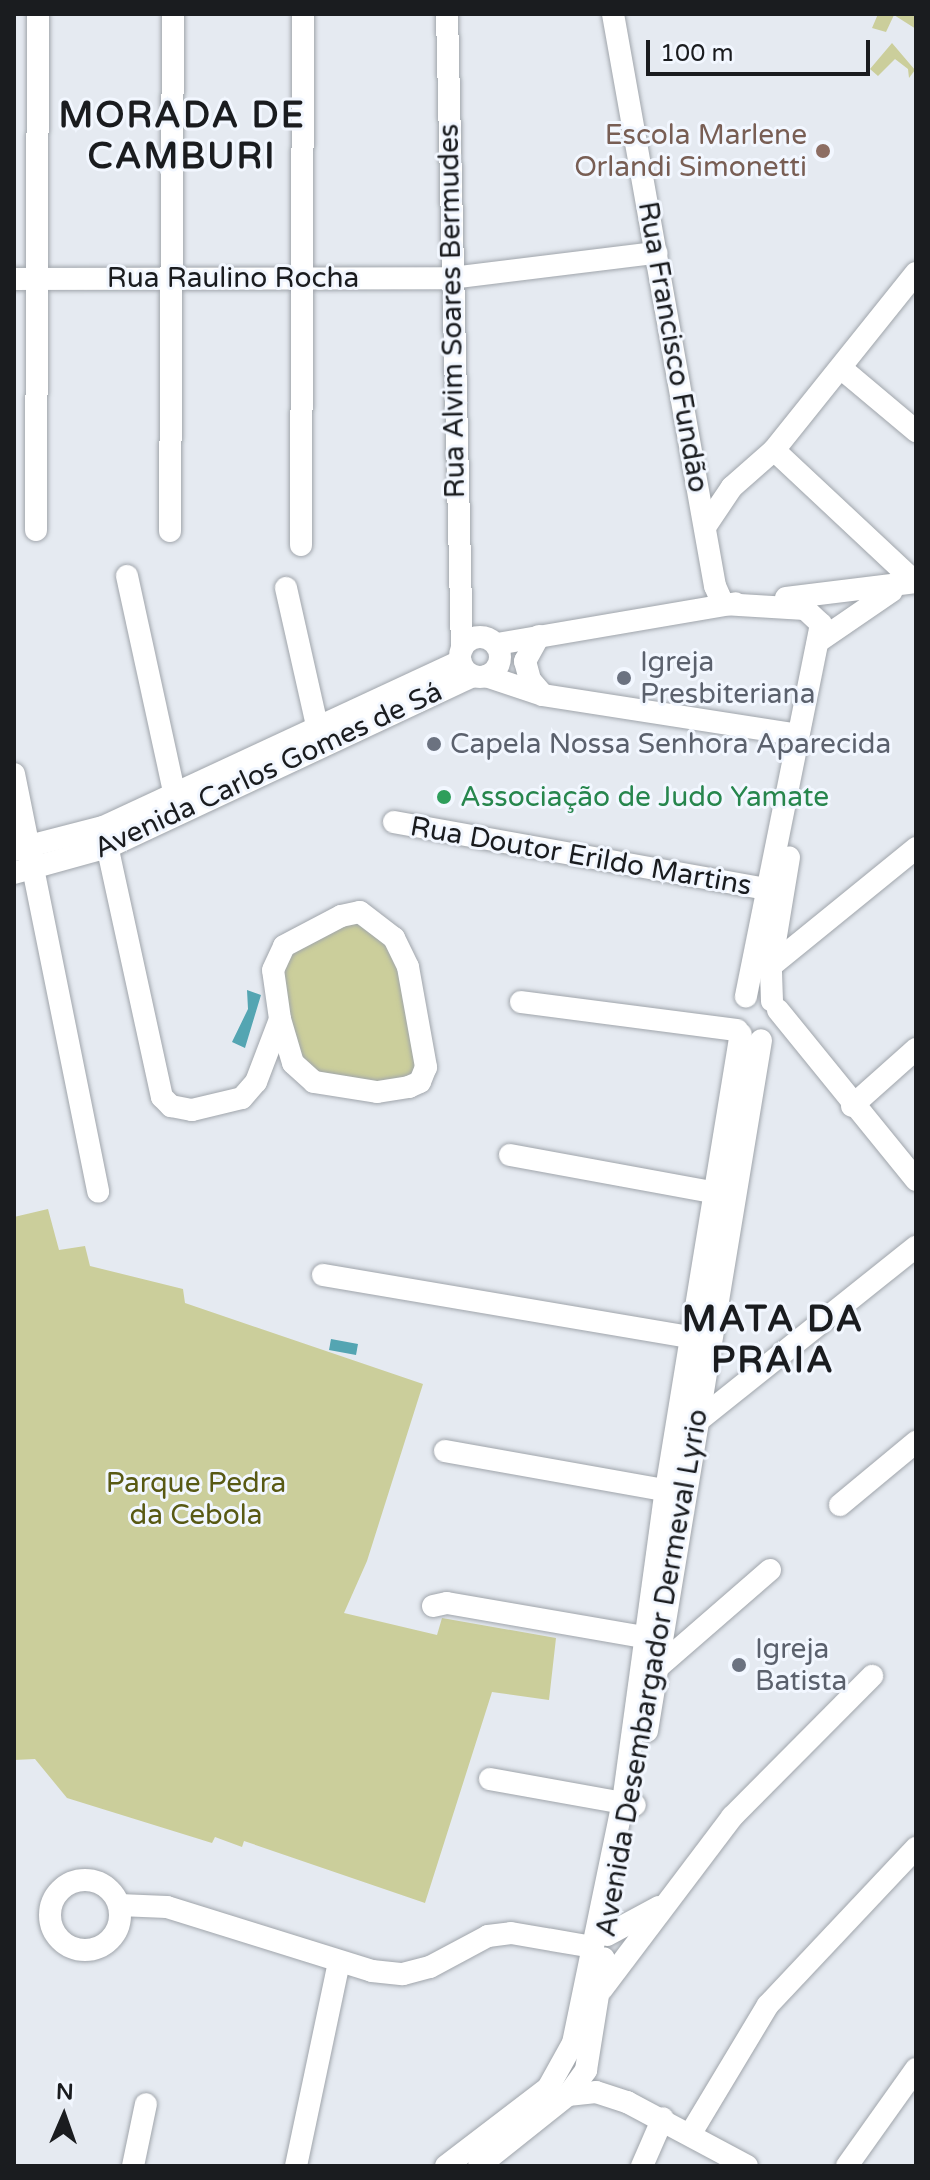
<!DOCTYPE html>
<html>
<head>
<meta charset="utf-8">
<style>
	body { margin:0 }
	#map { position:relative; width:930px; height:2180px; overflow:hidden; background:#e5eaf1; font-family:"Varela Round",sans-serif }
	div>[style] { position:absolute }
	.green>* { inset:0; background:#cbce9b }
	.water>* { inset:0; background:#54a5b2 }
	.roads { filter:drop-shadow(0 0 2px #a0a5ab) drop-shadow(0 0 2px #a0a5ab) }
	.minor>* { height:22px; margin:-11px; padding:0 11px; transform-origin:11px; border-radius:11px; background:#fff }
	.minor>.ring { margin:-11px; padding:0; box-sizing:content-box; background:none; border:22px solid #fff; border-radius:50% }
	.dots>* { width:22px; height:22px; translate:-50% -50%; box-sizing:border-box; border:4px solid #f2f7ff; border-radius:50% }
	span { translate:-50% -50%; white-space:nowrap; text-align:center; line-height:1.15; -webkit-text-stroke:6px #f2f7ff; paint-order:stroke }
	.education-label { font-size:28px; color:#785e54 }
	.right { translate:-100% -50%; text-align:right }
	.street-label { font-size:28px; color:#1a1c1f }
	.worship-label { font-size:28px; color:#5b616d }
	.left { translate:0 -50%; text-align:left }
	.leisure-label { font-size:28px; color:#27864d }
	.park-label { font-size:28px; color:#585913 }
	.district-label { font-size:36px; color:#1a1c1f; font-weight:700; letter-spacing:2px }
	.frame { position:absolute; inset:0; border:16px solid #1a1c1f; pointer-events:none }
	.north { position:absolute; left:24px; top:2076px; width:80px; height:80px; -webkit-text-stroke:6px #f2f7ff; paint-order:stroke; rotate:2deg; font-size:22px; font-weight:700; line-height:32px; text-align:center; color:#1a1c1f }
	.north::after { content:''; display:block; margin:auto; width:28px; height:36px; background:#1a1c1f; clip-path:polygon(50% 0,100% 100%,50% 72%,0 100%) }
	.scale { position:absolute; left:646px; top:40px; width:224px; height:36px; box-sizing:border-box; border:4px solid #1a1c1f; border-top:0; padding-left:10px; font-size:24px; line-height:28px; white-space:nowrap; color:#1a1c1f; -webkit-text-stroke:6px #f2f7ff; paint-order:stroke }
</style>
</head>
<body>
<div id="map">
	<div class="green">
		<div style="clip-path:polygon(878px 14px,916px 14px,916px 29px,894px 15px,886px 32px,872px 28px)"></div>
		<div style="clip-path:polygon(892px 43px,915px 70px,909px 78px,908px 69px,895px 59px,878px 76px,870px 69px)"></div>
		<div style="clip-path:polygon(361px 915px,393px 946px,419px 1073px,364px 1089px,301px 1071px,277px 968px,282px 957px)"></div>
		<div style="clip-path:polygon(48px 1209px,59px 1250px,85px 1246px,90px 1266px,183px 1289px,185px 1303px,423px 1384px,367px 1561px,344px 1613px,437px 1635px,442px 1618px,556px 1638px,549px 1700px,492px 1692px,425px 1903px,244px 1841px,242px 1847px,215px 1837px,212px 1843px,67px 1798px,35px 1759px,14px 1760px,14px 1217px)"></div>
	</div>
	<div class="water">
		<div style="clip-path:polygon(247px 990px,261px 995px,245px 1048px,232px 1042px,248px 1009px)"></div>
		<div style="clip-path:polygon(331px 1339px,358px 1344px,356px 1355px,329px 1350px)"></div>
	</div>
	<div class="roads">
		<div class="minor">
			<div style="left:447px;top:14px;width:635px;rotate:88.65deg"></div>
			<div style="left:613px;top:14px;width:581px;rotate:79.89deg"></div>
			<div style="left:715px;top:586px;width:20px;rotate:66deg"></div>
			<div style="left:14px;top:279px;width:437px;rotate:-0.1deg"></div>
			<div style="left:451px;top:278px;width:207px;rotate:-7deg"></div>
			<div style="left:842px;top:369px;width:97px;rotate:40deg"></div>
			<div style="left:774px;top:450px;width:193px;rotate:43.1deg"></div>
			<div style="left:705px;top:527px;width:48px;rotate:-56deg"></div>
			<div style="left:732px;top:487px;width:56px;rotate:-41.4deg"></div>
			<div style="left:774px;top:450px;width:227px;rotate:-51.3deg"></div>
			<div style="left:36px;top:530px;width:516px;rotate:-89.78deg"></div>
			<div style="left:170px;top:531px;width:517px;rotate:-89.67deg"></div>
			<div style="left:301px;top:545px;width:531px;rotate:-89.78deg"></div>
			<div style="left:127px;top:576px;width:235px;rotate:77.7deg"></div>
			<div style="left:286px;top:588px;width:155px;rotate:77.3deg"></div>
			<div style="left:786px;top:598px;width:131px;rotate:-7deg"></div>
			<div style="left:723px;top:604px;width:82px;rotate:3.5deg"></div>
			<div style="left:805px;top:609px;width:22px;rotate:43deg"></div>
			<div style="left:821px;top:624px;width:380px;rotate:101.4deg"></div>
			<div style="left:539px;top:636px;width:29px;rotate:119deg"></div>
			<div style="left:525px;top:661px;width:20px;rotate:75deg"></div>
			<div style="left:530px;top:680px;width:20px;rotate:49deg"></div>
			<div class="ring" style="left:460px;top:637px;width:18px;height:18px"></div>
			<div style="left:819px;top:641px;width:88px;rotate:-34.4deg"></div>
			<div style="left:497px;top:644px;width:242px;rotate:-9.7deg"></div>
			<div style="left:486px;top:676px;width:60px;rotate:18.4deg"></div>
			<div style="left:543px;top:695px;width:257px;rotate:8.9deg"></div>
			<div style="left:14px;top:774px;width:426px;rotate:78.6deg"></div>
			<div style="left:394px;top:822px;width:380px;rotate:10.2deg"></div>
			<div style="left:105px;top:836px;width:267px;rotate:77.7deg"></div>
			<div style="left:162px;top:1097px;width:13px;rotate:45deg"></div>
			<div style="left:171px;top:1106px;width:21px;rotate:11deg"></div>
			<div style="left:192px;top:1110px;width:51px;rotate:-13.5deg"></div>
			<div style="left:242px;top:1098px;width:21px;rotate:-49deg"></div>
			<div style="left:256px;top:1082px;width:67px;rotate:-69.1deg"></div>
			<div style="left:14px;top:850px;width:92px;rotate:-14.5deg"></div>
			<div style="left:103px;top:827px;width:394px;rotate:-24.9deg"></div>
			<div style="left:14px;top:873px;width:98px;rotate:-15.5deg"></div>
			<div style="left:108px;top:847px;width:403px;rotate:-25.1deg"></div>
			<div style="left:360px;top:912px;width:43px;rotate:37.4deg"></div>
			<div style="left:394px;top:938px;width:32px;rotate:64deg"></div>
			<div style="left:408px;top:967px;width:102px;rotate:79.8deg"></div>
			<div style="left:426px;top:1067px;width:16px;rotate:112deg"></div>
			<div style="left:420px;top:1082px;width:12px;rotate:156deg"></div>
			<div style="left:409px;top:1087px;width:32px;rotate:171deg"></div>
			<div style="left:377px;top:1092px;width:64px;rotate:-171deg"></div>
			<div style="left:314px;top:1082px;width:28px;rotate:-138deg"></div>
			<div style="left:293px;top:1063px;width:46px;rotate:-106.5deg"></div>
			<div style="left:280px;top:1019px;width:49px;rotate:-98.1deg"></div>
			<div style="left:273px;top:970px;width:26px;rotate:-65deg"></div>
			<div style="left:284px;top:946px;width:64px;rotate:-27.8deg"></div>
			<div style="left:341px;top:916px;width:19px;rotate:-12deg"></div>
			<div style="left:771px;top:966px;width:187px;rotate:-39.1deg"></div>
			<div style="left:772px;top:1001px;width:35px;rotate:-92deg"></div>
			<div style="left:771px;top:966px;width:110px;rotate:-80.6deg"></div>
			<div style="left:521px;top:1002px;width:218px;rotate:7.4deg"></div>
			<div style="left:778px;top:1010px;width:219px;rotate:50.9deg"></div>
			<div style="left:852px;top:1106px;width:86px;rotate:-41.7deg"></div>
			<div style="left:510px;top:1155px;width:223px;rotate:10.4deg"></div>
			<div style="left:323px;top:1275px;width:376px;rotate:9.6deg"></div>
			<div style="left:694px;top:1424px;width:284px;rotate:-38.6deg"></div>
			<div style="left:445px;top:1451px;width:239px;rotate:10.1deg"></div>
			<div style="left:840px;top:1505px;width:99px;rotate:-39.7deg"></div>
			<div style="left:433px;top:1606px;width:14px;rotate:-12deg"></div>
			<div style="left:447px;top:1603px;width:200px;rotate:9.8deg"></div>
			<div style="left:656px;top:1669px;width:151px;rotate:-41deg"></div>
			<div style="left:647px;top:1731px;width:700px;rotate:-80.63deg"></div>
			<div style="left:490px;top:1779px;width:147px;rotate:10.2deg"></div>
			<div class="ring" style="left:50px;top:1880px;width:48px;height:48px"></div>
			<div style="left:119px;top:1905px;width:48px;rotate:2.4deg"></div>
			<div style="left:167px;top:1907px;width:215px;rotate:17.3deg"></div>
			<div style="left:372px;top:1971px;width:31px;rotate:6deg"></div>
			<div style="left:403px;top:1974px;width:28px;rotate:-15deg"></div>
			<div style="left:430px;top:1967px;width:66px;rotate:-28.1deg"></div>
			<div style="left:488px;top:1936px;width:23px;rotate:-7deg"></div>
			<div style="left:511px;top:1933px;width:83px;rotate:9.7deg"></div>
			<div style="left:607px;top:1935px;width:59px;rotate:-28.3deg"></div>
			<div style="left:602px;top:1989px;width:216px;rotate:-52.9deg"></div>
			<div style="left:732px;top:1817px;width:199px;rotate:-45.2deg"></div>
			<div style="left:568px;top:2095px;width:28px;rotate:-6deg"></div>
			<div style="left:596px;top:2092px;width:33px;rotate:18deg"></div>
			<div style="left:627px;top:2102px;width:136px;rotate:28.1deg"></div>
			<div style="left:691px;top:2133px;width:149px;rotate:-59deg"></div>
			<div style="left:768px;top:2005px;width:216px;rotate:-46.7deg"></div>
			<div style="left:133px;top:2166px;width:63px;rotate:-78.2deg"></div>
			<div style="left:296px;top:2166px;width:208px;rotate:-78.1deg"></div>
			<div style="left:446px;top:2166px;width:128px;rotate:-37.4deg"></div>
			<div style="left:548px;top:2088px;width:51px;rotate:-60.9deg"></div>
			<div style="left:573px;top:2043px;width:246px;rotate:-78.3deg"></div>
			<div style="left:623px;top:1802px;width:315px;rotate:-82.2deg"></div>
			<div style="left:666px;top:1490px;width:462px;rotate:-80.7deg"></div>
			<div style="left:479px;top:2166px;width:114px;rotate:-38.6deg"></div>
			<div style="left:568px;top:2095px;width:31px;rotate:-54deg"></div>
			<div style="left:586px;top:2070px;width:113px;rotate:-80.9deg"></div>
			<div style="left:642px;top:2166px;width:52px;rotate:-66.4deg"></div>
			<div style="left:847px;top:2166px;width:119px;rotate:-54.6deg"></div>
		</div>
	</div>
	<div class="dots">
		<div style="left:823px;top:151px;background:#8d6e63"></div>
		<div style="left:624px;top:678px;background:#6b7280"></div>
		<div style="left:434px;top:744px;background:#6b7280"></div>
		<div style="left:444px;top:797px;background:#2e9e5b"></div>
		<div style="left:739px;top:1665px;background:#6b7280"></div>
	</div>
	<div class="education-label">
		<span class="right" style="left:807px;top:151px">Escola Marlene<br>Orlandi Simonetti</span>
	</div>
	<div class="street-label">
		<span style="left:233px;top:278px">Rua Raulino Rocha</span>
		<span style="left:452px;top:311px;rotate:-91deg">Rua Alvim Soares Bermudes</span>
		<span style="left:673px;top:347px;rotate:80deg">Rua Francisco Fundão</span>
		<span style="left:268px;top:770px;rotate:-25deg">Avenida Carlos Gomes de Sá</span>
		<span style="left:581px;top:856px;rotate:10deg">Rua Doutor Erildo Martins</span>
		<span style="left:652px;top:1673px;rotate:-80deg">Avenida Desembargador Dermeval Lyrio</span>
	</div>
	<div class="worship-label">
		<span class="left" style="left:640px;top:678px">Igreja<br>Presbiteriana</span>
		<span class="left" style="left:450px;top:744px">Capela Nossa Senhora Aparecida</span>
		<span class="left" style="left:755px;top:1665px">Igreja<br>Batista</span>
	</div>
	<div class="leisure-label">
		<span class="left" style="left:460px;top:797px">Associação de Judo Yamate</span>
	</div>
	<div class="park-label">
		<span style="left:196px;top:1499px">Parque Pedra<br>da Cebola</span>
	</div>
	<div class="district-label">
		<span style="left:182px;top:136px">MORADA DE<br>CAMBURI</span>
		<span style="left:773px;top:1340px">MATA DA<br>PRAIA</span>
	</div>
	<div class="frame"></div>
	<div class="north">N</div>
	<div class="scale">100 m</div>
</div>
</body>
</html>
